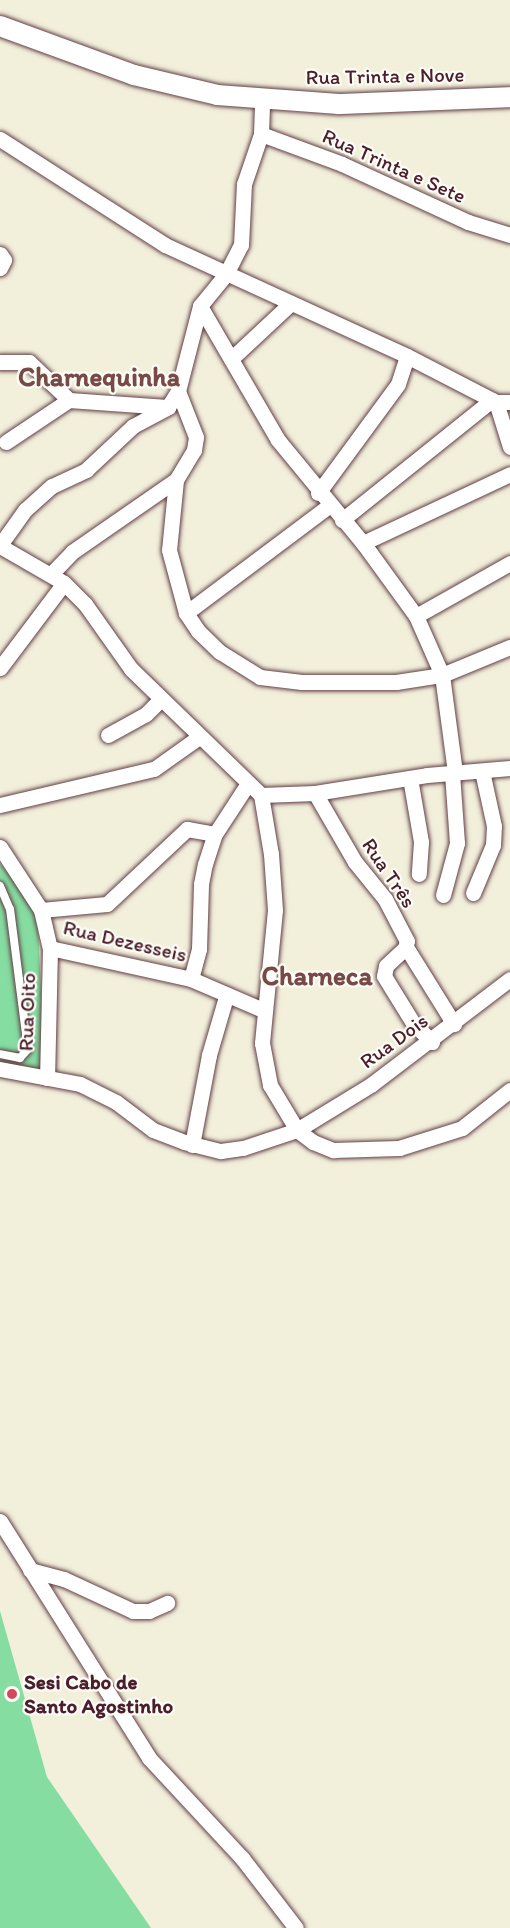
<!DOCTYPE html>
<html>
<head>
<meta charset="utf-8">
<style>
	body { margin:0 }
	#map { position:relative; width:510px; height:1928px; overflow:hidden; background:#f2efdb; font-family:Itim,sans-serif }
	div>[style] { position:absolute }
	.green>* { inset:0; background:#85dda1 }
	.roads { filter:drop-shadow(0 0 2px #633e45) drop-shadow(0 0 2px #633e45) }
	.service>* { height:8px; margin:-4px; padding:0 4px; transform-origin:4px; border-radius:4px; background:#fff }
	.minor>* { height:15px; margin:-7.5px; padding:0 7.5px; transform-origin:7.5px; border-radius:7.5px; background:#fff }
	.tertiary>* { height:20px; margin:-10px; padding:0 10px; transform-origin:10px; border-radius:10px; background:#fff }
	.dots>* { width:16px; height:16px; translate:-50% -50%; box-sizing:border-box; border:3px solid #fdfcf7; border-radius:50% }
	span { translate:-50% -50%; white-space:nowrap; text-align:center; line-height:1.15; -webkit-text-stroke:4.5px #fdfcf7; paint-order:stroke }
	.street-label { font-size:21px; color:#4a1f2b }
	.poi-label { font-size:21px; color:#4a1f2b; font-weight:700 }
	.left { translate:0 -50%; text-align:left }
	.district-label { font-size:27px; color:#784a45; font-weight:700 }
</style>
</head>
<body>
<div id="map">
	<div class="green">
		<div style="clip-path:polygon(0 864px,37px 906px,45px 1073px,0 1065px)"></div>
		<div style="clip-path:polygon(0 1611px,47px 1777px,151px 1928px,0 1928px)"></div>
	</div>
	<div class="roads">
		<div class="service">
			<div style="left:0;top:886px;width:25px;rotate:67deg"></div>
			<div style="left:10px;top:909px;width:141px;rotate:82.7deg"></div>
			<div style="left:28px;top:1049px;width:12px;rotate:132deg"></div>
			<div style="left:20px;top:1058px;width:20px;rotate:-169deg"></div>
		</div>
		<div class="minor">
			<div style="left:261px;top:134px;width:86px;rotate:20.3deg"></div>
			<div style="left:342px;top:164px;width:139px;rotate:24.7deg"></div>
			<div style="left:468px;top:222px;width:44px;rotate:17.2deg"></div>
			<div style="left:0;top:139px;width:196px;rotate:32.7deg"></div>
			<div style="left:165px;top:245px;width:266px;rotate:24.6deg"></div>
			<div style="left:407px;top:356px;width:100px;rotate:27.3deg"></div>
			<div style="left:496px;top:402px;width:14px"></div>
			<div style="left:0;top:254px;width:7px;rotate:56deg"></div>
			<div style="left:4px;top:260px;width:9px;rotate:117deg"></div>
			<div style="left:200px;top:306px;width:155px;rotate:59.8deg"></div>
			<div style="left:278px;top:440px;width:134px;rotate:50.5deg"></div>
			<div style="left:363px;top:543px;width:90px;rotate:54deg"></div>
			<div style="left:416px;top:616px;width:64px;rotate:66.2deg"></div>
			<div style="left:442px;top:675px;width:99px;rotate:82.4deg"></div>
			<div style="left:231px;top:359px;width:82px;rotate:-43deg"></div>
			<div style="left:0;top:362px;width:29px"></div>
			<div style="left:29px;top:362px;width:55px;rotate:43.5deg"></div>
			<div style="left:69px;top:400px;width:98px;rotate:4.1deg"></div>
			<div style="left:496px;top:402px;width:47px;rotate:72.7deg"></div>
			<div style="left:6px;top:442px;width:76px;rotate:-33.7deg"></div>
			<div style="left:176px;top:480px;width:70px;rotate:95.7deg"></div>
			<div style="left:169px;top:550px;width:65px;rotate:74.9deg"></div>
			<div style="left:186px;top:613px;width:22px;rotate:56deg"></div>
			<div style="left:198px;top:631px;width:30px;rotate:44deg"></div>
			<div style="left:220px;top:652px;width:47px;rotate:32deg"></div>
			<div style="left:260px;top:677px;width:42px;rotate:6.8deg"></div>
			<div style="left:302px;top:682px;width:94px"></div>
			<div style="left:396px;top:682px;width:47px;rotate:-8.7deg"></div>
			<div style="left:442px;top:675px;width:74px;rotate:-22.4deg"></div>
			<div style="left:318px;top:493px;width:135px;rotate:-53.7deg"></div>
			<div style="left:398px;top:384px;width:29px;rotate:-72deg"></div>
			<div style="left:342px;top:520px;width:192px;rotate:-38.7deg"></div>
			<div style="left:363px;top:543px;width:162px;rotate:-25.1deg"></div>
			<div style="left:0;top:545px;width:43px;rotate:-54.5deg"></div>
			<div style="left:25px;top:510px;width:36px;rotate:-42deg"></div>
			<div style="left:52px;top:486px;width:38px;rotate:-25deg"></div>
			<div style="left:86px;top:470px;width:64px;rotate:-43.1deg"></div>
			<div style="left:133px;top:426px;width:40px;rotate:-28deg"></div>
			<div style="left:168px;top:407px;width:19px;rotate:-58deg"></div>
			<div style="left:0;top:546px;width:74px;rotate:30deg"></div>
			<div style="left:64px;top:583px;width:30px;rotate:45deg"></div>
			<div style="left:85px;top:604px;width:80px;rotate:54.7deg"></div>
			<div style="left:131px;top:669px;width:181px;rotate:44.1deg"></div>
			<div style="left:261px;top:795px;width:54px;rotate:-2.1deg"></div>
			<div style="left:315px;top:793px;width:113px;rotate:-9.1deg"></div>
			<div style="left:427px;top:775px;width:83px;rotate:-4.8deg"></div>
			<div style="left:52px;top:573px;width:29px;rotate:-46deg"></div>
			<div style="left:72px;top:552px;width:126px;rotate:-34.7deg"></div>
			<div style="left:176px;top:480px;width:35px;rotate:-59deg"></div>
			<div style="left:194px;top:450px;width:13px;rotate:-81deg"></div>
			<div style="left:196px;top:437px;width:49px;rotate:-111.4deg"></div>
			<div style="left:178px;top:391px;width:88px;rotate:-75.5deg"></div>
			<div style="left:200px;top:306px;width:41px;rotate:-50.9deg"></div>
			<div style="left:226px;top:274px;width:33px;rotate:-63deg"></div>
			<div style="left:241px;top:245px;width:61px;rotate:-87.2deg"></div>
			<div style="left:244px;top:184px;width:53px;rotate:-71.2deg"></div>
			<div style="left:261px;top:134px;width:34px;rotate:-88deg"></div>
			<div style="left:186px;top:613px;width:180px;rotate:-36.9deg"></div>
			<div style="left:416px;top:616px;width:108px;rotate:-29.4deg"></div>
			<div style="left:0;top:668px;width:106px;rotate:-53deg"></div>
			<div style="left:108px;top:735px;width:43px;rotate:-28.9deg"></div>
			<div style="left:146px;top:714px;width:21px;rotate:-45deg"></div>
			<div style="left:410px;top:778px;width:65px;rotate:80.2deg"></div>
			<div style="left:421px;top:842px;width:32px;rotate:94deg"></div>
			<div style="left:315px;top:793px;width:80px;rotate:59.9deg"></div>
			<div style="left:355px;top:862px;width:48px;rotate:51deg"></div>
			<div style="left:385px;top:899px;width:47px;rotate:62.4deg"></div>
			<div style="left:407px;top:941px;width:7px;rotate:106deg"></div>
			<div style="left:405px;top:948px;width:26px;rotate:137deg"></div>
			<div style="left:386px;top:966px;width:10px;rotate:101deg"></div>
			<div style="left:384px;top:976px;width:55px;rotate:58.3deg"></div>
			<div style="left:413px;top:1023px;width:27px;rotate:45deg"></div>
			<div style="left:261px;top:795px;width:60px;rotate:80.4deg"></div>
			<div style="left:271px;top:854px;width:56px;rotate:85.9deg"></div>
			<div style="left:275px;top:910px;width:134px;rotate:95.6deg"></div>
			<div style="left:262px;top:1043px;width:43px;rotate:79.2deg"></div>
			<div style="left:270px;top:1085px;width:52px;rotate:59deg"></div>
			<div style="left:297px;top:1130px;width:20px;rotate:37deg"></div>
			<div style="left:313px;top:1142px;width:22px;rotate:22deg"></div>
			<div style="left:333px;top:1150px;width:66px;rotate:-1.7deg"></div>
			<div style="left:399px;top:1148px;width:66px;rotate:-17.6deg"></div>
			<div style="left:462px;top:1128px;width:61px;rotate:-38.4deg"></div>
			<div style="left:0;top:805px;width:158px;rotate:-13.2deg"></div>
			<div style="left:154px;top:769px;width:55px;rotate:-35.4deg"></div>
			<div style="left:0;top:847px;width:75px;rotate:56.9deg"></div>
			<div style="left:41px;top:910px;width:39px;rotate:77deg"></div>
			<div style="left:50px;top:948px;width:130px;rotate:91.3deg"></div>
			<div style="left:473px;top:893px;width:52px;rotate:-67.4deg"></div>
			<div style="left:493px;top:845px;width:19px;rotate:-87deg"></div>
			<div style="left:494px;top:826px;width:56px;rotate:-102.3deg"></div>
			<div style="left:443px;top:895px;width:54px;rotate:-74.9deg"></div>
			<div style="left:457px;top:843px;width:70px;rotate:-94.1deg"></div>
			<div style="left:41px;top:910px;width:66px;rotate:-5.2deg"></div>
			<div style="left:107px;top:904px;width:110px;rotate:-43.2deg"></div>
			<div style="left:187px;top:829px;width:28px;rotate:10deg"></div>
			<div style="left:406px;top:947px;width:91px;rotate:58.1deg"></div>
			<div style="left:50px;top:948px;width:144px;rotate:12.4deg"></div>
			<div style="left:191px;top:979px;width:78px;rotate:23.3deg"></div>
			<div style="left:191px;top:979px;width:31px;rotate:-75deg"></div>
			<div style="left:199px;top:949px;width:65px;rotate:-88.2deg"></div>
			<div style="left:201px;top:884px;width:20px;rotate:-79deg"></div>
			<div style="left:205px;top:864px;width:32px;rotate:-72deg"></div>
			<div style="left:215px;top:834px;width:59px;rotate:-56.9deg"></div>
			<div style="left:0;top:1069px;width:81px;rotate:10.6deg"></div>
			<div style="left:80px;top:1084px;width:40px;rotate:26.6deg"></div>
			<div style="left:116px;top:1102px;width:46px;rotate:37.1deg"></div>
			<div style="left:153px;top:1130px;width:33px;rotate:21deg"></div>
			<div style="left:184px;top:1142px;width:38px;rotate:14deg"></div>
			<div style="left:221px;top:1151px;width:22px;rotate:-8deg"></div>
			<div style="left:243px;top:1148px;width:57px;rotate:-18.4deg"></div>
			<div style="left:297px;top:1130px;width:88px;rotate:-31.5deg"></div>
			<div style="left:372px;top:1084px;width:173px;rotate:-37.3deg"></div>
			<div style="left:192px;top:1145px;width:92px;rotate:-79.3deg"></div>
			<div style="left:209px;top:1055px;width:60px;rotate:-73.7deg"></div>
			<div style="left:0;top:1521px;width:280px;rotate:57.8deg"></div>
			<div style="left:149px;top:1758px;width:137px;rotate:47.1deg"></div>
			<div style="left:242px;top:1858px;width:88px;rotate:52.4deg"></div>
			<div style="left:30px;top:1570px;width:35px;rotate:15deg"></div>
			<div style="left:64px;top:1579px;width:76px;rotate:24.9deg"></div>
			<div style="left:133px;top:1611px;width:16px"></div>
			<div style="left:149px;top:1611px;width:20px;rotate:-24deg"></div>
		</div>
		<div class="tertiary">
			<div style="left:0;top:26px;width:143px;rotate:20.1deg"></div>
			<div style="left:134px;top:75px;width:85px;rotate:13.5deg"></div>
			<div style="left:217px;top:95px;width:122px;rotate:4.2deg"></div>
			<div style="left:339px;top:104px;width:171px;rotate:-2.3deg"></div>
		</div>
	</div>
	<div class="dots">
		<div style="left:12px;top:1694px;background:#d1495b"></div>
	</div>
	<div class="street-label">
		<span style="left:385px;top:76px;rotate:-1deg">Rua Trinta e Nove</span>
		<span style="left:394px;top:166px;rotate:24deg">Rua Trinta e Sete</span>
		<span style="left:389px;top:873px;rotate:56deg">Rua Três</span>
		<span style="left:125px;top:941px;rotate:13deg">Rua Dezesseis</span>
		<span style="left:27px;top:1012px;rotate:-88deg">Rua Oito</span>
		<span style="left:394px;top:1041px;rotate:-36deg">Rua Dois</span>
	</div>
	<div class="poi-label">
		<span class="left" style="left:24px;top:1694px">Sesi Cabo de<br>Santo Agostinho</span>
	</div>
	<div class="district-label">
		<span style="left:99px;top:377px">Charnequinha</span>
		<span style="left:317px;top:976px">Charneca</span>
	</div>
</div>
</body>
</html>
